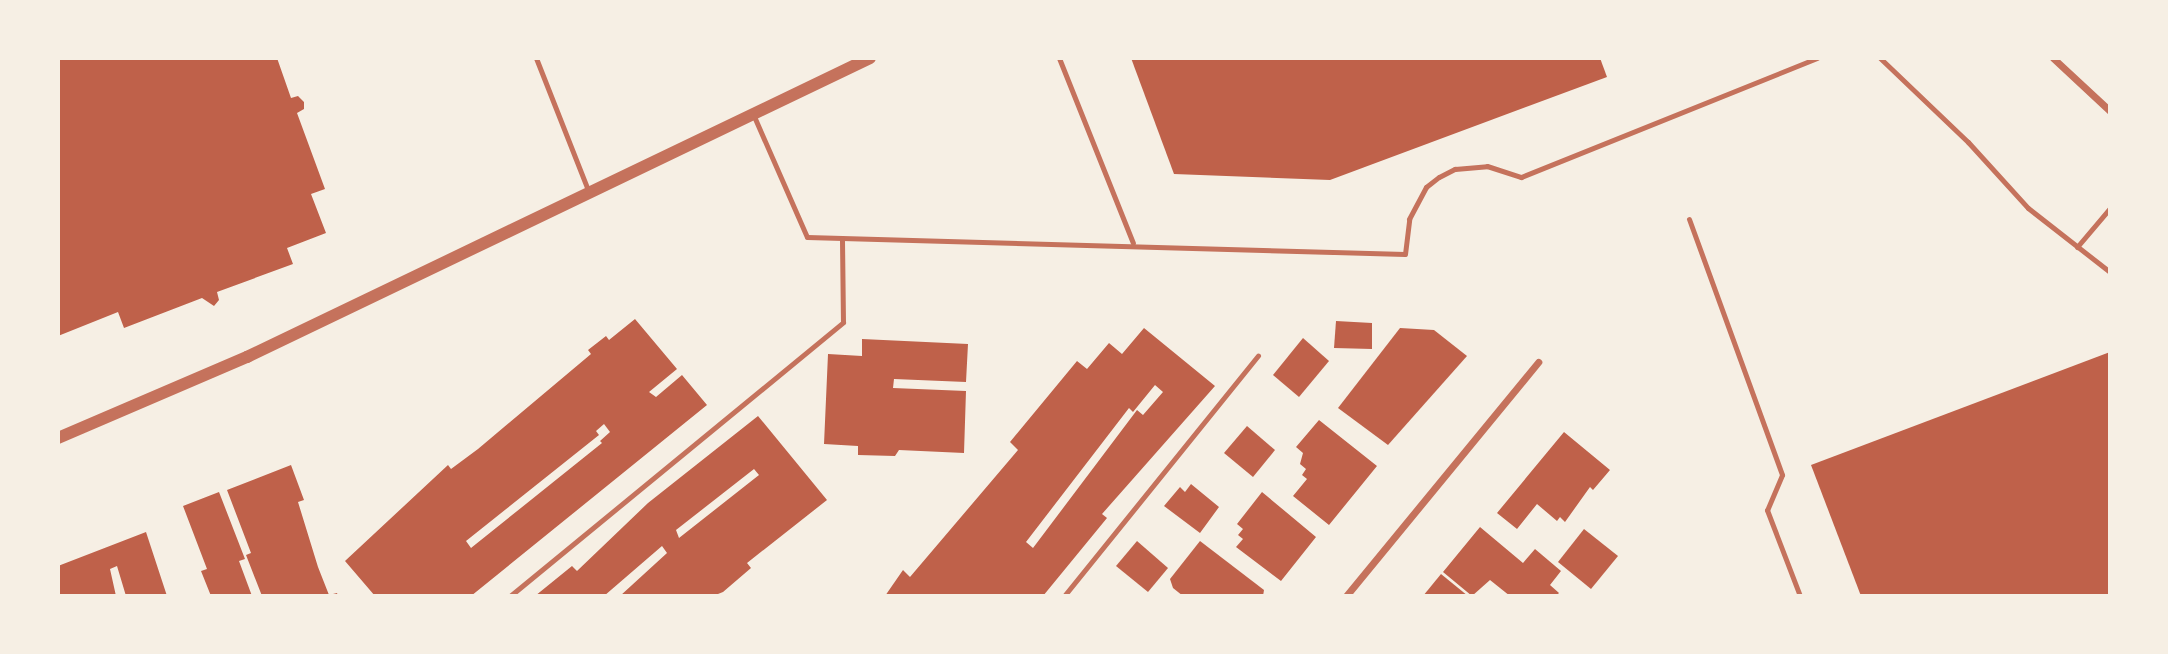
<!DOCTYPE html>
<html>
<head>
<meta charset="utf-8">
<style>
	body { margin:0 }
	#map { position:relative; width:2168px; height:654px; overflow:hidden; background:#f6efe4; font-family:"Open Sans",sans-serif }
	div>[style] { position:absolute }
	.building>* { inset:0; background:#bf614a }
	.service>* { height:5px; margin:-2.5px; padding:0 2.5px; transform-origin:2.5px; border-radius:2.5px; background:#c5725c }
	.minor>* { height:7px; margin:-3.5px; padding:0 3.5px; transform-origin:3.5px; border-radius:3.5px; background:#c5725c }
	.tertiary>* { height:12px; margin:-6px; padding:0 6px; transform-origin:6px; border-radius:6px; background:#c5725c }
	span { translate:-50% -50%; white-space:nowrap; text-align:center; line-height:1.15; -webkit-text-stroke:7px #f6efe4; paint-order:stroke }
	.frame { position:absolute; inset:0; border:60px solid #f6efe4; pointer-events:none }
</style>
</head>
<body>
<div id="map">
	<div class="building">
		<div style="clip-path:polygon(58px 58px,277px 58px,291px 98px,298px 96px,304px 102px,304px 109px,297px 113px,325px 189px,311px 194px,326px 233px,287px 248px,293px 264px,217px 292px,219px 300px,214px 306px,202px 298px,124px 328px,118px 312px,58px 336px)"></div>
		<div style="clip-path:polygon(1131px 58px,1600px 58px,1607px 77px,1330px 180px,1174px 174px)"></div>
		<div style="clip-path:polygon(evenodd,635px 319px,677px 369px,649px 392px,656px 397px,682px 375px,707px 405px,471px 596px,375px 596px,345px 561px,448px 465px,451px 469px,478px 449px,591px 354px,588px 350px,606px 336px,609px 340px,635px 319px,604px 424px,610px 432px,600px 441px,602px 443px,471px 548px,466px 541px,599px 435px,596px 431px,604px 424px)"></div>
		<div style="clip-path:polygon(1336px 321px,1372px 323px,1372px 349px,1334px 348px)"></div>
		<div style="clip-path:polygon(evenodd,1144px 328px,1215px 386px,1102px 514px,1107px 518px,1043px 596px,885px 596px,903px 570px,910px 577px,1018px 450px,1010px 442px,1077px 361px,1087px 369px,1109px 343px,1122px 354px,1144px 328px,1155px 385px,1163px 392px,1143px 415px,1137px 410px,1033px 548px,1026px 542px,1129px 408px,1133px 412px,1155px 385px)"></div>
		<div style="clip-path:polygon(1400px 328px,1434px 330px,1467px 356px,1388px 445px,1338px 408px)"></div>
		<div style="clip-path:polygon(1303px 338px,1329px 361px,1299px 397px,1273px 375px)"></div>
		<div style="clip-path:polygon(862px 339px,968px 344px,966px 382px,894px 379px,893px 388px,966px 391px,964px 453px,899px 450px,895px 456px,858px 455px,858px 446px,824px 444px,828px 354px,862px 356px)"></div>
		<div style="clip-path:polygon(2110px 352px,2110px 596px,1861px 596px,1811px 465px)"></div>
		<div style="clip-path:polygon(evenodd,758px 416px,827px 500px,747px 563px,751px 568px,723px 592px,713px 596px,620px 596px,667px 553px,662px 546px,604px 596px,535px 596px,572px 566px,577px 571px,648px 503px,758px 416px,754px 469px,759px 475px,679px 538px,676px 530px,754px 469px)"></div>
		<div style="clip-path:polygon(1319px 420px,1377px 466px,1329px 525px,1293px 496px,1307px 479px,1302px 475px,1306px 469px,1300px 464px,1303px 453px,1296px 447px)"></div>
		<div style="clip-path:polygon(1247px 426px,1275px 450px,1253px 477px,1224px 453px)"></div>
		<div style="clip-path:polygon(1564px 432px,1610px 470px,1593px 490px,1590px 487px,1565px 522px,1560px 517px,1557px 521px,1537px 504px,1517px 529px,1497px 513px)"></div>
		<div style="clip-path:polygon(291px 465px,304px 500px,298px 502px,318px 567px,329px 595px,337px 593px,338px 596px,262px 596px,246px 555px,251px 553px,227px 490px)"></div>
		<div style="clip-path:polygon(1191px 484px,1219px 507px,1200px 533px,1164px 506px,1180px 487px,1185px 492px)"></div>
		<div style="clip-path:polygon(219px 492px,245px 559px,239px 561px,252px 596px,211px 596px,201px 571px,207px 569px,183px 506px)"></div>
		<div style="clip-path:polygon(1262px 492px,1316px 537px,1281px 581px,1236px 547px,1243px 539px,1238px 535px,1243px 529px,1237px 524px)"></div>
		<div style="clip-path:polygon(1480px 527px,1523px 563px,1535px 549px,1561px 571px,1550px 585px,1559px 593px,1556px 596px,1510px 596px,1490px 580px,1472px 596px,1443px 572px)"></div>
		<div style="clip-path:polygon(1584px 529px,1618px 556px,1591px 589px,1558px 562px)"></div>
		<div style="clip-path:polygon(146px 532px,167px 596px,126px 596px,117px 566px,110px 569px,116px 596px,58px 596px,58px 566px)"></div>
		<div style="clip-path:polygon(1137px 541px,1168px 568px,1148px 592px,1116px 566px)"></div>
		<div style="clip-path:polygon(1200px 541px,1264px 590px,1263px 596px,1183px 596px,1173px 588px,1170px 579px)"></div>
		<div style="clip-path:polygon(1441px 574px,1468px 596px,1423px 596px)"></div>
	</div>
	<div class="service">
		<div style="left:536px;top:58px;width:142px;rotate:68.5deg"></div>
		<div style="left:1059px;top:58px;width:199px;rotate:68.2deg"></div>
		<div style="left:1880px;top:58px;width:122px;rotate:43.7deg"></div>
		<div style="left:1968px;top:142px;width:89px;rotate:47.7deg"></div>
		<div style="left:2028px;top:208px;width:104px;rotate:38deg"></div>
		<div style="left:753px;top:114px;width:134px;rotate:66.3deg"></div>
		<div style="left:807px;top:237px;width:598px;rotate:1.63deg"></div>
		<div style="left:1405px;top:254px;width:35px;rotate:-83deg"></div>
		<div style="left:1409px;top:219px;width:36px;rotate:-62deg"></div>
		<div style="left:1426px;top:187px;width:16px;rotate:-38deg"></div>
		<div style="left:1439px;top:177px;width:18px;rotate:-27deg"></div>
		<div style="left:1455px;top:169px;width:32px;rotate:-5deg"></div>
		<div style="left:1487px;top:166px;width:36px;rotate:18deg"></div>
		<div style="left:1521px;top:177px;width:319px;rotate:-21.9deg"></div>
		<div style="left:1689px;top:219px;width:272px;rotate:70deg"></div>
		<div style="left:1782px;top:475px;width:38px;rotate:113deg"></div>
		<div style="left:1767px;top:510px;width:92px;rotate:69deg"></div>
		<div style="left:2077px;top:247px;width:51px;rotate:-49.8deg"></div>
		<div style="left:510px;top:596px;width:431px;rotate:-39.4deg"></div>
		<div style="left:843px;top:322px;width:84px;rotate:-90.7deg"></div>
		<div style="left:1064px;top:596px;width:309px;rotate:-51.1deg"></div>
	</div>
	<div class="minor">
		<div style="left:2053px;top:58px;width:78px;rotate:42.9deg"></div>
		<div style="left:1346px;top:596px;width:303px;rotate:-50.6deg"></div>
	</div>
	<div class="tertiary">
		<div style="left:58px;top:438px;width:206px;rotate:-23.2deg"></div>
		<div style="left:247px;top:357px;width:691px;rotate:-25.64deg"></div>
	</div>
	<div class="frame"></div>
</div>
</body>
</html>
